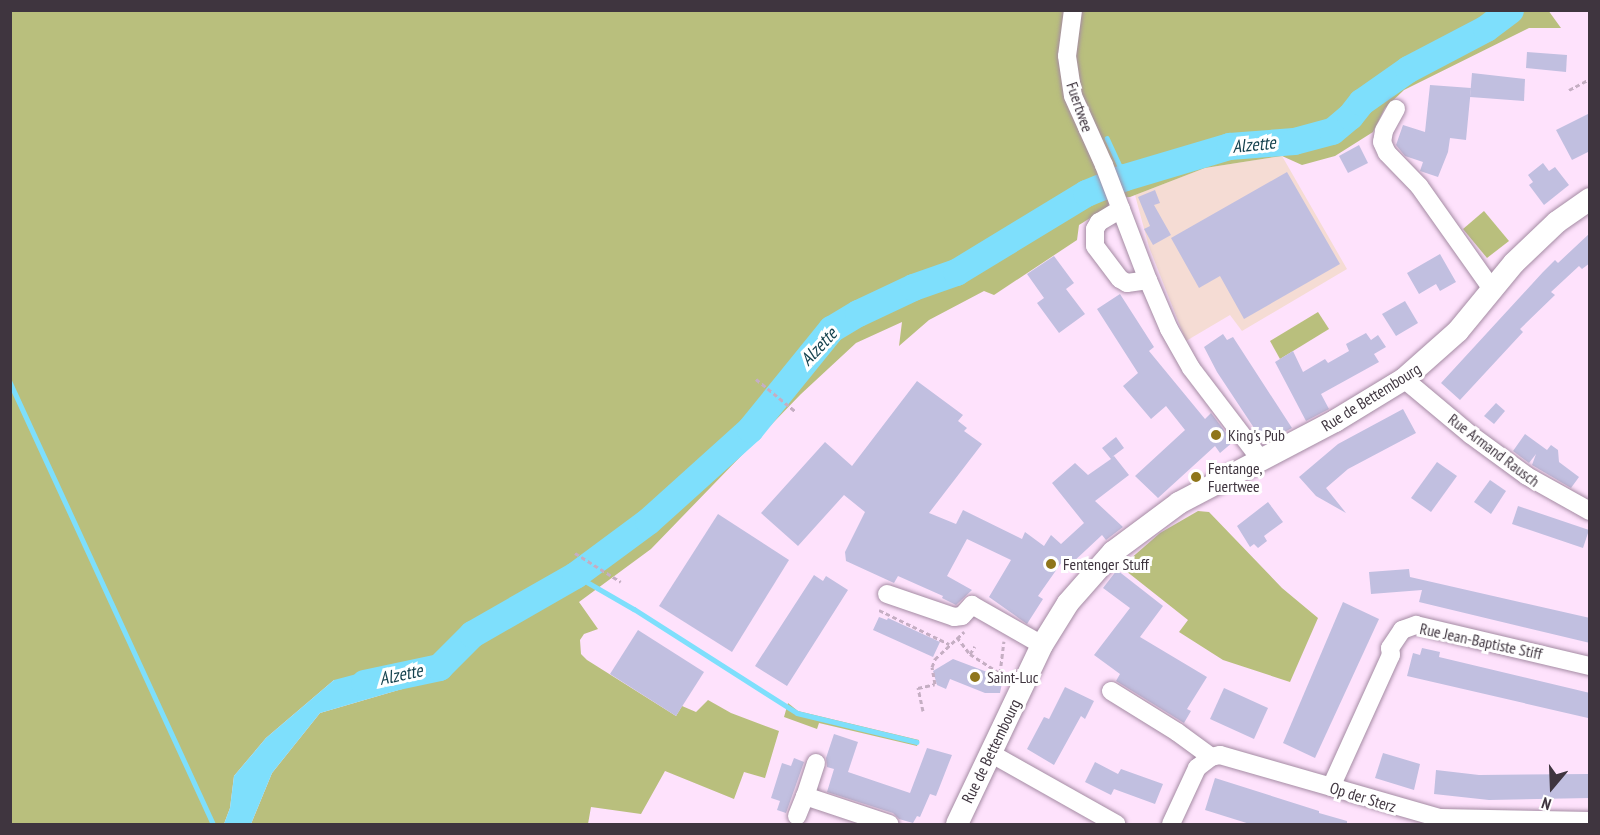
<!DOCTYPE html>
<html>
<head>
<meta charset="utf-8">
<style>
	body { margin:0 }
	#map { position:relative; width:1600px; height:835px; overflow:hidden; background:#fee2fc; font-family:"PT Sans Narrow",sans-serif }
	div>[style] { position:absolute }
	.industrial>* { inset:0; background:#f5dcd4 }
	.green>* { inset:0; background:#b9bf7d }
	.water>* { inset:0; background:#7edffc }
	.stream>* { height:4.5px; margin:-2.25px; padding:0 2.25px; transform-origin:2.25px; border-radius:2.25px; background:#7edffc }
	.river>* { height:27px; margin:-13.5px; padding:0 13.5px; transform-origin:13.5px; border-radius:13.5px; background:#7edffc }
	.building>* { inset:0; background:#c1bfe0 }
	.path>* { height:3px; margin-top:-1.5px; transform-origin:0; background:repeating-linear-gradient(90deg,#c5aec3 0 4.5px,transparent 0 7.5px) }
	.roads { filter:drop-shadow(0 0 2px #a48ba3) drop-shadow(0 0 2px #a48ba3) }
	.minor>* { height:18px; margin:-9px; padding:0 9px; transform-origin:9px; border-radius:9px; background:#fff }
	.major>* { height:22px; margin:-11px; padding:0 11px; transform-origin:11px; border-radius:11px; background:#fff }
	.dots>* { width:16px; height:16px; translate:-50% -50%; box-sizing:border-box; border:3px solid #fff; border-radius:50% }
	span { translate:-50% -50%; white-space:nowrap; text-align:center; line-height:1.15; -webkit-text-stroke:6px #fff; paint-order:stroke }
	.street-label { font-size:16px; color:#3f353f }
	.poi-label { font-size:16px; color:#3f353f }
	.left { translate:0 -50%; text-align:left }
	.water-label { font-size:18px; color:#16434f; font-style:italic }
	.frame { position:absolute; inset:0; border:12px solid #3f353f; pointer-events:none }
	.north { position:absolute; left:1522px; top:757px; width:60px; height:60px; -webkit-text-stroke:4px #fff; paint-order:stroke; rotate:199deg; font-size:16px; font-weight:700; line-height:24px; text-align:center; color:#3f353f }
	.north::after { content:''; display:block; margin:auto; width:21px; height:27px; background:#3f353f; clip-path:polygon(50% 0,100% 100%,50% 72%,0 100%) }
</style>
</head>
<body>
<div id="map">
	<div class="industrial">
		<div style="clip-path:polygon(1282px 156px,1347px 269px,1242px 331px,1230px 315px,1186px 341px,1149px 247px,1135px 195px,1205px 168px)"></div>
	</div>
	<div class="green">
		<div style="clip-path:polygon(1548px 10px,1561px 28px,1529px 28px,1404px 90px,1385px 108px,1373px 132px,1335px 156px,1302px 165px,1282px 156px,1205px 168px,1130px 197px,1110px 198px,1108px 207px,1079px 225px,1077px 240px,994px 295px,984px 291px,929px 320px,899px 346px,902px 322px,856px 343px,801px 394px,651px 549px,579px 602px,598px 629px,584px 634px,580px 640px,581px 654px,587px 660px,676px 716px,682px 706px,696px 712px,708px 700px,731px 713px,779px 731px,765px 778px,744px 772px,734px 799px,665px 771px,641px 814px,591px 807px,588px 824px,251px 824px,272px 773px,320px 713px,402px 689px,334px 680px,266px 738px,234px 776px,230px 808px,224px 824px,11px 824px,10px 11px)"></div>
		<div style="clip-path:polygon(1484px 211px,1509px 241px,1487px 258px,1463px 229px)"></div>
		<div style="clip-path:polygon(1318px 312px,1329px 329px,1280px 359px,1270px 341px)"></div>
		<div style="clip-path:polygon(1198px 511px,1209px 512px,1282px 588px,1318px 618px,1290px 682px,1223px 660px,1179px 632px,1188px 620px,1121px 567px,1160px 533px)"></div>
		<div style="clip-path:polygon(788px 703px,798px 711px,919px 740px,917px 746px,819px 723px,817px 729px,784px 717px)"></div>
	</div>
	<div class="water">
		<div style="clip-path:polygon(398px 663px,402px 689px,320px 713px,272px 773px,251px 824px,224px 824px,230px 808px,234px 776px,266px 738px,334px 680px)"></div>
	</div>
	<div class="stream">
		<div style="left:1107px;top:138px;width:43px;rotate:65.2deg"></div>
		<div style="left:10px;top:382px;width:486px;rotate:65.3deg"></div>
		<div style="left:575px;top:575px;width:68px;rotate:30deg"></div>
		<div style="left:634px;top:609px;width:193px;rotate:32.5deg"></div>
		<div style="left:797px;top:713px;width:123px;rotate:13.6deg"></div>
	</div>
	<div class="river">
		<div style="left:364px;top:683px;width:77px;rotate:-12deg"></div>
		<div style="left:439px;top:667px;width:47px;rotate:-45deg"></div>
		<div style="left:472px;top:634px;width:119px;rotate:-29.8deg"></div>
		<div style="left:575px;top:575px;width:91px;rotate:-36.5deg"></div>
		<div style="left:648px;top:521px;width:137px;rotate:-42deg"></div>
		<div style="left:750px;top:429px;width:129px;rotate:-51deg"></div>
		<div style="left:831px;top:329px;width:31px;rotate:-31deg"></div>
		<div style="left:858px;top:313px;width:61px;rotate:-25.3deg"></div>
		<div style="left:913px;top:287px;width:46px;rotate:-19.2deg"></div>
		<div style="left:956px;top:272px;width:152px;rotate:-31.3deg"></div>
		<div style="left:1086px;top:193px;width:42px;rotate:-22.3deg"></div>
		<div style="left:1125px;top:177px;width:109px;rotate:-16.6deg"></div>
		<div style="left:1229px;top:146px;width:65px;rotate:-4.4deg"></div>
		<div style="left:1294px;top:141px;width:39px;rotate:-15deg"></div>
		<div style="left:1332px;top:131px;width:23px;rotate:-40deg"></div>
		<div style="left:1350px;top:116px;width:18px;rotate:-52deg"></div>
		<div style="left:1361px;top:102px;width:57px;rotate:-35.1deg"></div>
		<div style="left:1408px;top:69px;width:88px;rotate:-27.7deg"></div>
		<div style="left:1486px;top:28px;width:30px;rotate:-37deg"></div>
	</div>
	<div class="building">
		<div style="clip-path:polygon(1527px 52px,1567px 55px,1566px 72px,1526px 68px)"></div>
		<div style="clip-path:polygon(1472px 73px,1525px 79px,1524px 101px,1470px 97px)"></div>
		<div style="clip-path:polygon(1430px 85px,1471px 88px,1466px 140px,1450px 138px,1448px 152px,1438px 177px,1420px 171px,1423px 162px,1405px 156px,1396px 145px,1403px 125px,1425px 132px)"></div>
		<div style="clip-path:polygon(1590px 113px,1590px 151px,1572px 160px,1556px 130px)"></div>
		<div style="clip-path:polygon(1359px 145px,1368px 163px,1348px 173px,1339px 156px)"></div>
		<div style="clip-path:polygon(1543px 163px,1549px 171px,1555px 167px,1569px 185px,1544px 205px,1529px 185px,1533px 182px,1528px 175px)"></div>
		<div style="clip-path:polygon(1287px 172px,1340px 264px,1244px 319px,1220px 276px,1199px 288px,1171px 238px)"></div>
		<div style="clip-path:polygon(1155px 190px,1160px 203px,1154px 205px,1171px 235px,1153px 245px,1144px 229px,1150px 226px,1138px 197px)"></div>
		<div style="clip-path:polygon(1590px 233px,1590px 263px,1582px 269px,1579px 266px,1551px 292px,1555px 295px,1520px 329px,1523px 332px,1460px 400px,1441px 383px,1543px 272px,1555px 260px,1558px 263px)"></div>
		<div style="clip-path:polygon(1440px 254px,1456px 282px,1440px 291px,1436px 284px,1419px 294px,1407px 273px)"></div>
		<div style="clip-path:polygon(1054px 256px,1074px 283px,1066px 289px,1085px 314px,1059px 333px,1037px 303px,1044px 298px,1027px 274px)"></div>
		<div style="clip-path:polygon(1120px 294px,1154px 347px,1149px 351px,1205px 419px,1211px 413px,1233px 442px,1220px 453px,1215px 446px,1158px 498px,1135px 476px,1185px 430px,1166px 406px,1151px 419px,1123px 386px,1138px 373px,1097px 309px)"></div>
		<div style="clip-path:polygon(1405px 301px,1418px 323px,1396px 336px,1382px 314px)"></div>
		<div style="clip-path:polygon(1366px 333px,1371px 340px,1378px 335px,1386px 347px,1374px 354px,1379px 362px,1321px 394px,1329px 409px,1306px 421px,1275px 362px,1293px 351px,1303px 372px,1325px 359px,1328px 363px,1349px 351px,1346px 344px)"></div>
		<div style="clip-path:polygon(1223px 334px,1227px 340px,1233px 337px,1292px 428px,1264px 443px,1217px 372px,1204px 347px)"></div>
		<div style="clip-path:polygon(917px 381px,963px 415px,958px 421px,967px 428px,964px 431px,982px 444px,929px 513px,956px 524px,963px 510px,1022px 539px,1025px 532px,1044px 546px,1051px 535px,1061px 544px,1084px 523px,1052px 483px,1075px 463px,1088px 475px,1111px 459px,1102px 448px,1116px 437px,1124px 448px,1112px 457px,1114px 456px,1129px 475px,1095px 501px,1123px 527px,1106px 540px,1102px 535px,1071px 564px,1064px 559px,1038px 596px,1043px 599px,1027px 624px,989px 597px,1011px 560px,967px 539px,947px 576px,972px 590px,956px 605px,942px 598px,943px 596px,898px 576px,894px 583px,846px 561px,845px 552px,865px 512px,844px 495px,798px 546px,761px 513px,825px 442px,852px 466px)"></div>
		<div style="clip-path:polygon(1496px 403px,1505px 411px,1494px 424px,1484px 416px)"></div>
		<div style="clip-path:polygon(1403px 409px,1416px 433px,1348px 469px,1326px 488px,1346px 513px,1316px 496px,1299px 477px,1338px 444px)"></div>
		<div style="clip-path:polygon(1525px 434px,1547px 450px,1551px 445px,1558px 450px,1559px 462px,1579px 477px,1571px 488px,1532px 465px,1536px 454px,1529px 463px,1513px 451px)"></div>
		<div style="clip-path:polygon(1437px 462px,1457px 476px,1431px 512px,1411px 498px)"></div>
		<div style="clip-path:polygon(1490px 480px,1506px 491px,1491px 514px,1474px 502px)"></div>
		<div style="clip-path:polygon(1268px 502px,1283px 522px,1264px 536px,1267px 541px,1258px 548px,1254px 544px,1250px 547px,1237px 526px)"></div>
		<div style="clip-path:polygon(1518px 506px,1589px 530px,1583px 548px,1512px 524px)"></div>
		<div style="clip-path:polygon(718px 514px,789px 560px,732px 652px,659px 606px)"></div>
		<div style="clip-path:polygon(1409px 569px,1410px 577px,1590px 618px,1590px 643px,1419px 602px,1422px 590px,1371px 594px,1369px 572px)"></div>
		<div style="clip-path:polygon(1117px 570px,1163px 606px,1140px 637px,1207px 677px,1187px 709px,1191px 711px,1184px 723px,1116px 681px,1120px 674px,1094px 655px,1130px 608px,1103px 588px)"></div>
		<div style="clip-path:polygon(814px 575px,823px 581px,826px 576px,848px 590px,787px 686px,755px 666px)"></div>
		<div style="clip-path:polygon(1343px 602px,1379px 619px,1315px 758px,1283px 743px)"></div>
		<div style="clip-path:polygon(879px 617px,887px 620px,888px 618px,940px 642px,933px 657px,873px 630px)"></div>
		<div style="clip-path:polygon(638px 630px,704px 672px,676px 716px,610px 674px)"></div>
		<div style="clip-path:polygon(1422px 648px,1440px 652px,1439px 657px,1590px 693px,1588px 718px,1407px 676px,1413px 653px,1420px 655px)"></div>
		<div style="clip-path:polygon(953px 659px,1003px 678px,1000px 693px,985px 693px,950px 679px,946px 689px,937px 685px,933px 671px)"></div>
		<div style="clip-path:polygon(1065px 687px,1094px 701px,1085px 719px,1081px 716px,1054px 765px,1027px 749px,1044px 717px,1049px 719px)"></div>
		<div style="clip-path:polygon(1224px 688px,1268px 708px,1254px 739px,1210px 719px)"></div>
		<div style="clip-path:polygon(834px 734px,858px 742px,848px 772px,910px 793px,927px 748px,952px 755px,936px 796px,930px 794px,920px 817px,917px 816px,913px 823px,899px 819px,893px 813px,827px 792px,834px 769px,827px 767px,826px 758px)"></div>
		<div style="clip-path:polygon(1383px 753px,1420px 764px,1414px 790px,1375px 778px)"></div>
		<div style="clip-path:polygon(794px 758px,804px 762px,786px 813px,777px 810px,780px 801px,771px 798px,782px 763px,791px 766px)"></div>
		<div style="clip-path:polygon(1095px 762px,1118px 774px,1121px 769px,1163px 784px,1155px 804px,1114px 789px,1111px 795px,1085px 782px)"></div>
		<div style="clip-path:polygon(1436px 770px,1479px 775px,1590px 774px,1590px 798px,1489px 800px,1434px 794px)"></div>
		<div style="clip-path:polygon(1215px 778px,1319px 811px,1319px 813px,1347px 821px,1347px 825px,1253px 825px,1205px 810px)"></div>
	</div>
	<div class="path">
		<div style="left:1569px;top:90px;width:24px;rotate:-28deg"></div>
		<div style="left:756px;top:379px;width:50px;rotate:39.4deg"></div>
		<div style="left:575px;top:553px;width:54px;rotate:32.2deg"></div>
		<div style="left:879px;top:610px;width:78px;rotate:25.9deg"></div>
		<div style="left:957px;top:637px;width:21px;rotate:53deg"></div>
		<div style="left:970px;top:654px;width:43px;rotate:32.6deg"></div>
		<div style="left:970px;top:654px;width:9px;rotate:-58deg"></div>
		<div style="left:1000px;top:673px;width:32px;rotate:-83deg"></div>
		<div style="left:923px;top:711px;width:24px;rotate:-102deg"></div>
		<div style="left:918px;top:688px;width:17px;rotate:-13deg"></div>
		<div style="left:935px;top:684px;width:17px;rotate:-100deg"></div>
		<div style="left:932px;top:667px;width:9px;rotate:-69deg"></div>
		<div style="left:935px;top:659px;width:40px;rotate:-43deg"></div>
	</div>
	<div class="roads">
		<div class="minor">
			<div style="left:1073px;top:10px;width:46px;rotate:97.4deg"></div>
			<div style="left:1067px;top:56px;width:40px;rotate:81.5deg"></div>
			<div style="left:1073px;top:96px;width:76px;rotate:65.8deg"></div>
			<div style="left:1104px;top:165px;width:123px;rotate:69.1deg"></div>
			<div style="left:1148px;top:280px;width:53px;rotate:66.8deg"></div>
			<div style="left:1169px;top:329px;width:45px;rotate:60.6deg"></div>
			<div style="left:1191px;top:368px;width:116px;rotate:52.7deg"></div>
			<div style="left:1396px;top:109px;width:25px;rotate:119deg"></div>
			<div style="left:1384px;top:131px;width:11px;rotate:100deg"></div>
			<div style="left:1382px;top:142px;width:12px;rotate:66deg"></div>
			<div style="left:1387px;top:153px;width:46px;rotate:45.9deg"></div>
			<div style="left:1419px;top:186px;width:126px;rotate:54.7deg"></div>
			<div style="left:1121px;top:209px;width:26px;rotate:149deg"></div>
			<div style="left:1099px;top:222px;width:8px;rotate:120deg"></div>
			<div style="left:1095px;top:229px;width:17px;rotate:90deg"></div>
			<div style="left:1095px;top:246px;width:41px;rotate:52.9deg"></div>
			<div style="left:1120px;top:279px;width:8px;rotate:30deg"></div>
			<div style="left:1127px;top:283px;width:21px;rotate:-8deg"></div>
			<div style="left:1404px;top:379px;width:87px;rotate:39.9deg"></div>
			<div style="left:1471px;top:435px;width:69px;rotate:36.2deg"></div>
			<div style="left:1527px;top:476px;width:72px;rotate:29.1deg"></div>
			<div style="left:887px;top:594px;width:71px;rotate:18.9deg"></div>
			<div style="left:954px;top:617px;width:8px;rotate:-7deg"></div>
			<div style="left:962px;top:616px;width:15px;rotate:-48deg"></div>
			<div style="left:972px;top:605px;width:81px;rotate:29.7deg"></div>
			<div style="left:1111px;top:691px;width:78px;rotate:31.8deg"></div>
			<div style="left:1177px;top:732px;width:42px;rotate:36.3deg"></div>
			<div style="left:990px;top:753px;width:145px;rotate:29.4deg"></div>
			<div style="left:816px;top:763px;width:35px;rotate:108deg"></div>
			<div style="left:805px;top:796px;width:89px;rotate:18.4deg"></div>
			<div style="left:1331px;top:787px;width:145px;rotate:-65.6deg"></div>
			<div style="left:1391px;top:655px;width:7px;rotate:-98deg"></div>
			<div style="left:1390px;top:648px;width:22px;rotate:-56deg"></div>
			<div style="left:1402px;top:630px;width:15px;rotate:-20deg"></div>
			<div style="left:1416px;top:625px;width:179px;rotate:13.3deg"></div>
			<div style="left:797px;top:816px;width:22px;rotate:-68deg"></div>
			<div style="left:1171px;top:824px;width:62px;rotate:-65.1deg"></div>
			<div style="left:1197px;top:768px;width:18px;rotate:-38deg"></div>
			<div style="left:1211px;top:757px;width:9px;rotate:-13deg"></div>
			<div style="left:1220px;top:755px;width:229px;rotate:16deg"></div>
			<div style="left:1440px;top:818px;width:150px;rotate:1.1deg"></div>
		</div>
		<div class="major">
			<div style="left:957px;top:824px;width:198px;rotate:-64.6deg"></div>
			<div style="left:1042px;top:645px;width:49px;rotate:-58.2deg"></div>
			<div style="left:1068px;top:603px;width:68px;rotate:-48.6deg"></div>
			<div style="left:1113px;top:552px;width:82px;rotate:-36.6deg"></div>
			<div style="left:1179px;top:503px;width:176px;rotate:-27.7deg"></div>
			<div style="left:1335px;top:421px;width:81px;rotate:-31.3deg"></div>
			<div style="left:1404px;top:379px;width:72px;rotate:-41.6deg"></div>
			<div style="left:1458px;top:331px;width:88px;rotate:-50.5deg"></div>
			<div style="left:1514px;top:263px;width:59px;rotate:-43.6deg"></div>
			<div style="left:1557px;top:222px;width:40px;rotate:-34.9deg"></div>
		</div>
	</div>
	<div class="dots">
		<div style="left:1216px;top:435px;background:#8f751a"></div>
		<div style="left:1196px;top:477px;background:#8f751a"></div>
		<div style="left:1051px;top:564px;background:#8f751a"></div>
		<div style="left:975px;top:677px;background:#8f751a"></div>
	</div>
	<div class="street-label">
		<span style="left:1080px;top:107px;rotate:71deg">Fuertwee</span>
		<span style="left:1371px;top:397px;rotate:-32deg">Rue de Bettembourg</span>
		<span style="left:1494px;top:450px;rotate:37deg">Rue Armand Rausch</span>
		<span style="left:1481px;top:641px;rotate:12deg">Rue Jean-Baptiste Stiff</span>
		<span style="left:991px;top:751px;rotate:-64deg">Rue de Bettembourg</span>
		<span style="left:1363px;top:797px;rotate:17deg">Op der Sterz</span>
	</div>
	<div class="poi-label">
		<span class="left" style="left:1228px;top:435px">King's Pub</span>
		<span class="left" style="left:1208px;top:477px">Fentange,<br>Fuertwee</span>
		<span class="left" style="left:1063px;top:564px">Fentenger Stuff</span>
		<span class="left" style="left:987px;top:677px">Saint-Luc</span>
	</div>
	<div class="water-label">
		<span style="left:1254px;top:145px;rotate:-6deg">Alzette</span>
		<span style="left:819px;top:347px;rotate:-47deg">Alzette</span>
		<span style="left:401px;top:675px;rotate:-12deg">Alzette</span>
	</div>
	<div class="frame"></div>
	<div class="north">N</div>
</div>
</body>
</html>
